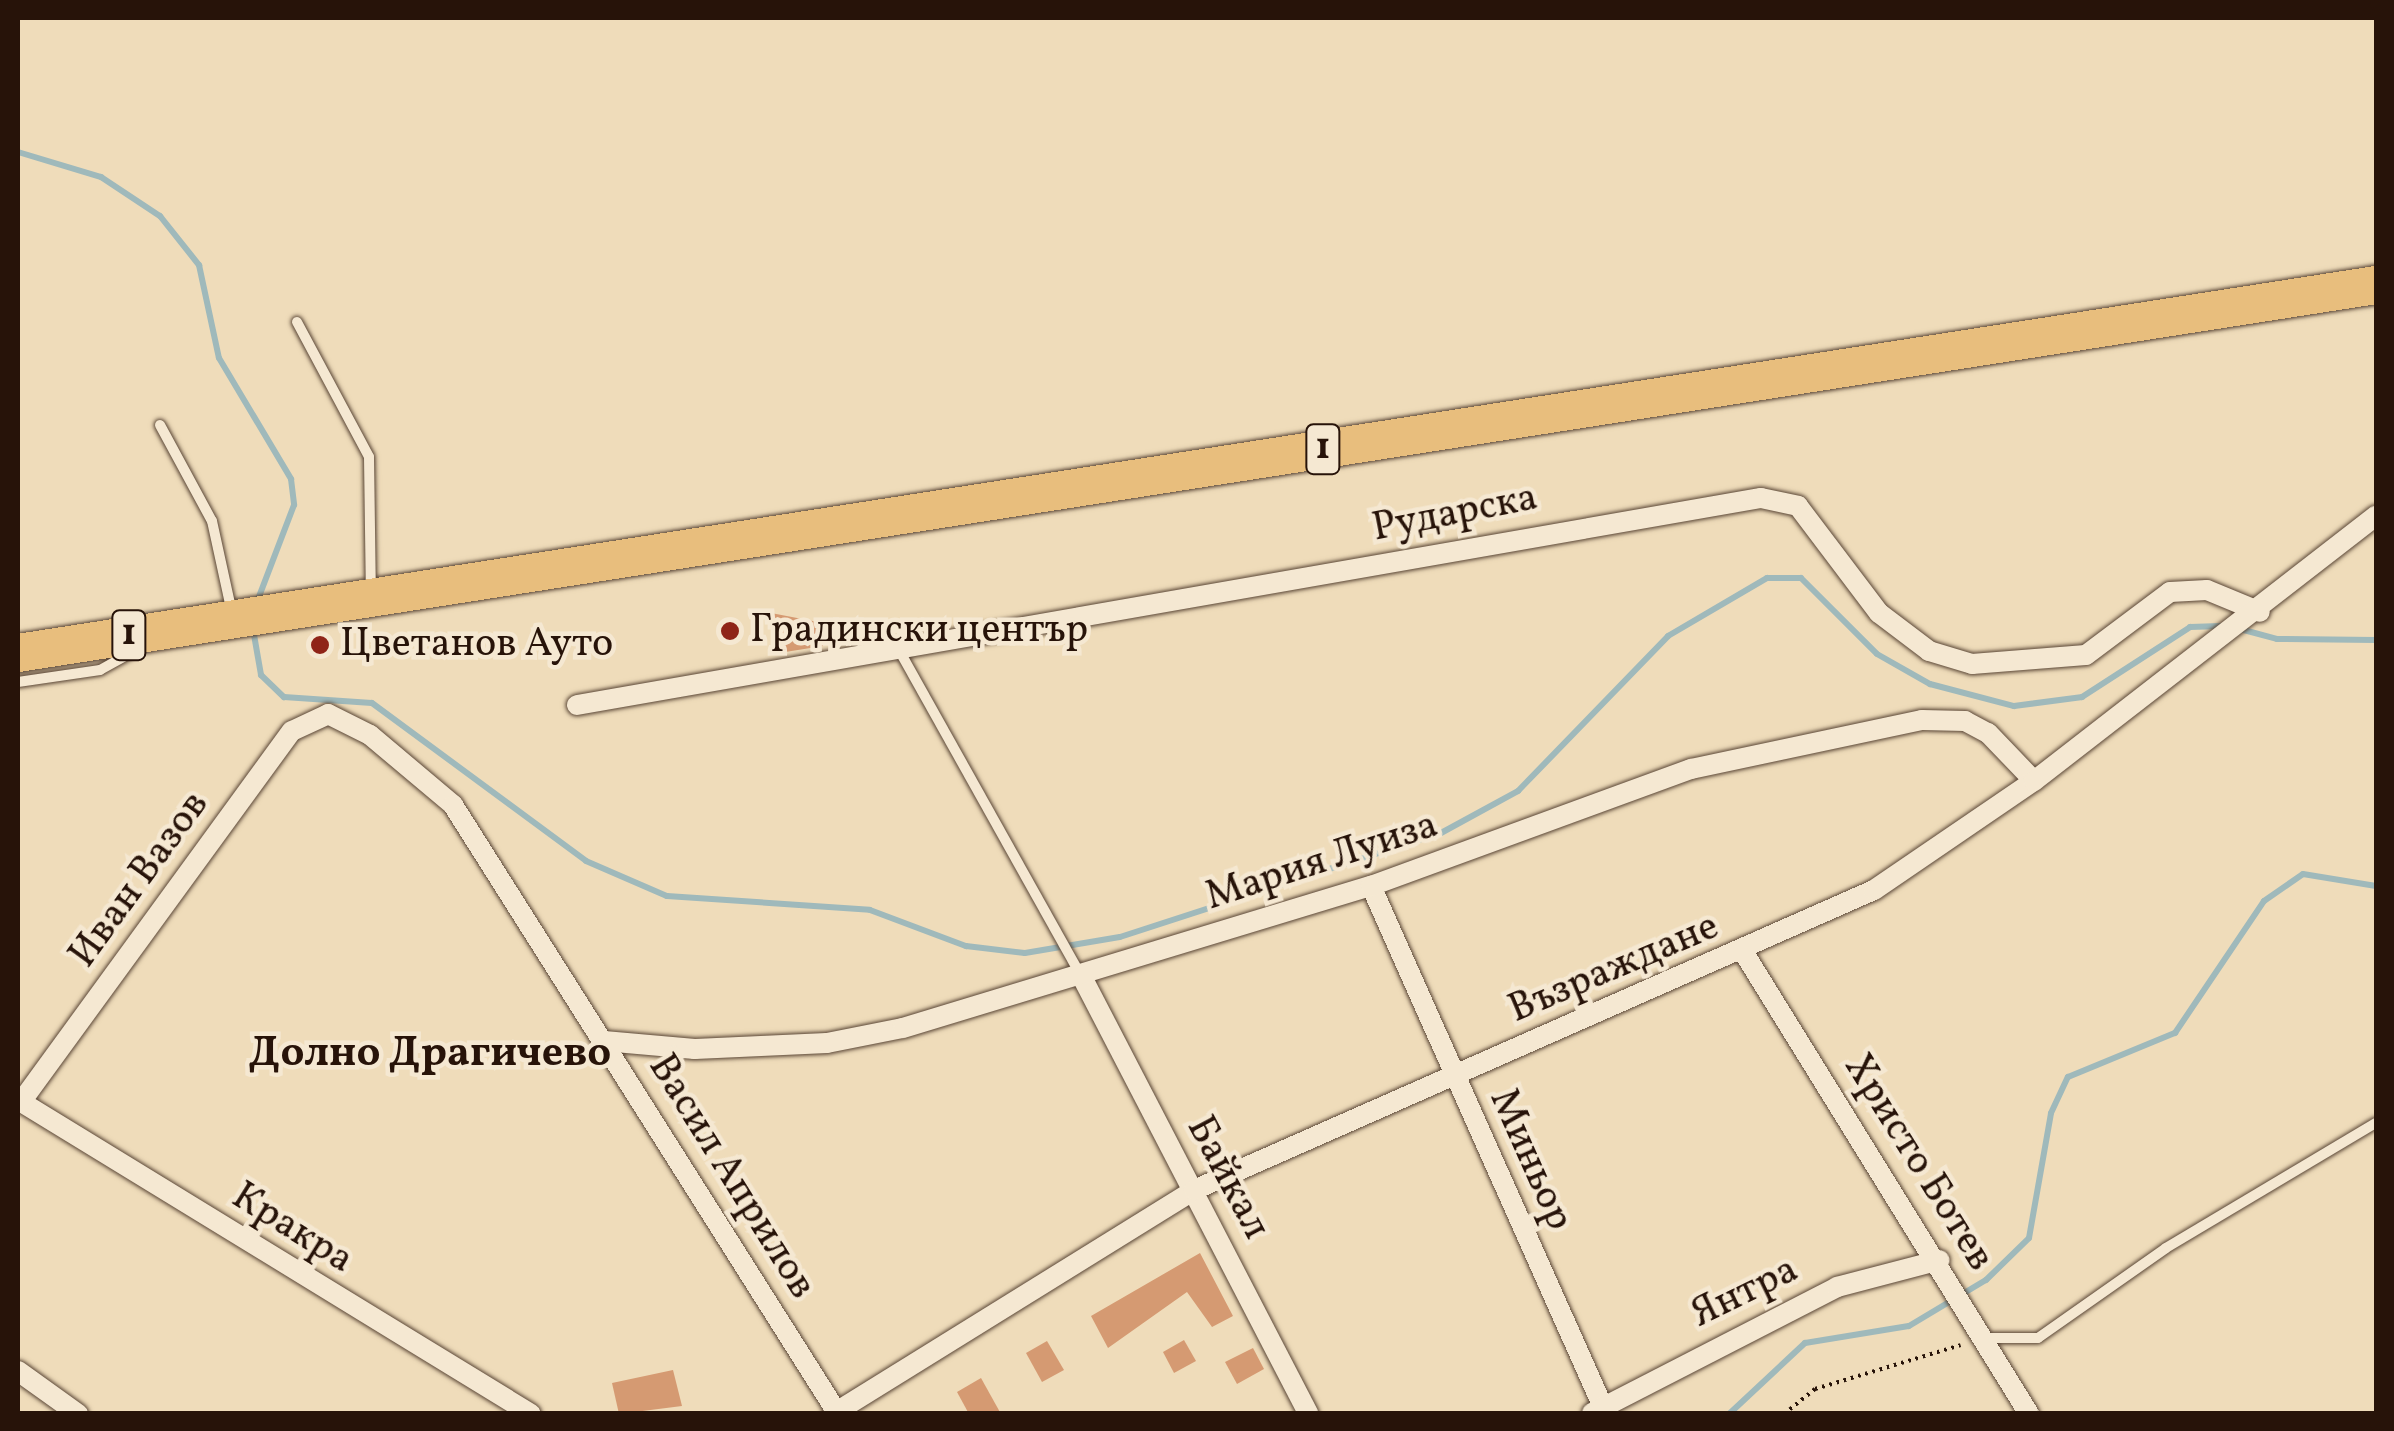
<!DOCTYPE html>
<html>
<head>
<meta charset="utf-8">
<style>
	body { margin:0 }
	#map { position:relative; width:2394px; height:1431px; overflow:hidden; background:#efdcba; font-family:Vollkorn,serif }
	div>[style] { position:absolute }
	.stream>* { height:6px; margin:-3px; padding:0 3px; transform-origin:3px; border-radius:3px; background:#9fb9bb }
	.building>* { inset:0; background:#d59a72 }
	.path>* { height:4px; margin-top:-2px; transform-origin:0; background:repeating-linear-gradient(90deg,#271309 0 2.5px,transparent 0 7.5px) }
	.roads { filter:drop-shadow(0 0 2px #594535) drop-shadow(0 0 2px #594535) }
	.lane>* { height:10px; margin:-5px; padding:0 5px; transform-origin:5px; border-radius:5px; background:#f5e8d2 }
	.street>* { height:20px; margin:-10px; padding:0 10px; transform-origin:10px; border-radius:10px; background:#f5e8d2 }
	.highway>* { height:38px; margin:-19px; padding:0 19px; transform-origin:19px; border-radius:19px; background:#e8be7d }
	.dots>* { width:28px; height:28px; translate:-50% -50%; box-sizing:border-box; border:5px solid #f5e8d2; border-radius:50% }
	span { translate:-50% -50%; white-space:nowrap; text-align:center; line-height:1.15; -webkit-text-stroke:9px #f5e8d2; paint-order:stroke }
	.shield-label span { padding:2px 8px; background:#f5e8d2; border:2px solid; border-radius:8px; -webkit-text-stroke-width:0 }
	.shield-label { font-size:38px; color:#271309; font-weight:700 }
	.street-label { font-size:40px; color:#271309 }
	.poi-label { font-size:40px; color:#271309 }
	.left { translate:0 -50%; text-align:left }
	.neighbourhood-label { font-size:42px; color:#271309; font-weight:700 }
	.frame { position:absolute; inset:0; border:20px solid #271309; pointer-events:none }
</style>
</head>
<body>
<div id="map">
	<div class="stream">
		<div style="left:18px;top:152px;width:87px;rotate:16.8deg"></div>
		<div style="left:101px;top:177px;width:71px;rotate:33.5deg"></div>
		<div style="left:160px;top:216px;width:63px;rotate:51.5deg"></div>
		<div style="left:199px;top:265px;width:95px;rotate:77.9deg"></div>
		<div style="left:219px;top:358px;width:141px;rotate:59.2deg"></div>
		<div style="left:291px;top:479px;width:26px;rotate:83deg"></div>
		<div style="left:294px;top:505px;width:104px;rotate:110.9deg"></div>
		<div style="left:253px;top:629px;width:47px;rotate:80.1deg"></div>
		<div style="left:261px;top:675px;width:32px;rotate:44deg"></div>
		<div style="left:284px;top:697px;width:88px;rotate:3.9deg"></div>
		<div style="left:372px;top:703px;width:266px;rotate:36.4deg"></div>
		<div style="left:586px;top:861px;width:88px;rotate:23.4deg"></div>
		<div style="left:667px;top:896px;width:203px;rotate:3.9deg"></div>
		<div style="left:870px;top:910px;width:103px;rotate:20.6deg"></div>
		<div style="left:966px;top:946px;width:59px;rotate:6.8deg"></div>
		<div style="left:1025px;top:953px;width:96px;rotate:-9.6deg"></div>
		<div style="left:1120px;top:937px;width:337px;rotate:-18deg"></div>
		<div style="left:1441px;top:833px;width:88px;rotate:-28.6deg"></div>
		<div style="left:1518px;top:791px;width:216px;rotate:-45.9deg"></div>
		<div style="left:1668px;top:636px;width:115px;rotate:-30.4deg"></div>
		<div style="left:1767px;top:578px;width:34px"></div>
		<div style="left:1801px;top:578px;width:107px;rotate:45deg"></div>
		<div style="left:1877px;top:654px;width:61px;rotate:29.5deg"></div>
		<div style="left:1930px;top:684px;width:87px;rotate:14.7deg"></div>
		<div style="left:2014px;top:706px;width:69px;rotate:-7.5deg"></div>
		<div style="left:2082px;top:697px;width:129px;rotate:-32.9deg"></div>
		<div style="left:2190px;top:627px;width:38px;rotate:-2deg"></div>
		<div style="left:2240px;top:629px;width:38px;rotate:15deg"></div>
		<div style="left:2277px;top:639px;width:99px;rotate:0.6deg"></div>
		<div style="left:1729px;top:1414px;width:104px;rotate:-43.1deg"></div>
		<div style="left:1805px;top:1343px;width:105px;rotate:-9.3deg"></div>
		<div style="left:1909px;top:1326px;width:90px;rotate:-30.9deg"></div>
		<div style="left:1986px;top:1280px;width:60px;rotate:-44.3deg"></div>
		<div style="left:2029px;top:1238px;width:127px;rotate:-80deg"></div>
		<div style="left:2051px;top:1113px;width:40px;rotate:-65deg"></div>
		<div style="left:2068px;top:1077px;width:116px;rotate:-22.4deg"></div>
		<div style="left:2175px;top:1033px;width:159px;rotate:-56deg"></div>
		<div style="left:2264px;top:901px;width:47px;rotate:-34.7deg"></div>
		<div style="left:2303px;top:874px;width:74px;rotate:9.3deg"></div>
	</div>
	<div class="building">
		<div style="clip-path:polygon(771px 613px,818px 622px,823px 646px,779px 653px)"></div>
		<div style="clip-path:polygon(1200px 1253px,1233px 1316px,1212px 1327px,1187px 1292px,1108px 1348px,1091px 1316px)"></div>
		<div style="clip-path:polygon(1184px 1340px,1196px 1361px,1174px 1373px,1163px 1352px)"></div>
		<div style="clip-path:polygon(1047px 1341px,1064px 1370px,1042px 1382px,1026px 1353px)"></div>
		<div style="clip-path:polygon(1253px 1348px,1264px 1369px,1237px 1384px,1225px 1362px)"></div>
		<div style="clip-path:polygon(673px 1370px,682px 1406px,619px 1414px,612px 1383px)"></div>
		<div style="clip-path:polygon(981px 1378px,1001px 1414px,969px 1414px,957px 1392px)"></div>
	</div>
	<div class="path">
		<div style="left:1784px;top:1414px;width:40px;rotate:-39deg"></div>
		<div style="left:1815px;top:1389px;width:152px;rotate:-16.8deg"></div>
	</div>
	<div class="roads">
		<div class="lane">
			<div style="left:297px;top:322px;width:153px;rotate:61.9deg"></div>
			<div style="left:369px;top:457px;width:135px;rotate:89.2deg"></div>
			<div style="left:160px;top:425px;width:109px;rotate:61.6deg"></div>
			<div style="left:212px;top:521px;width:94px;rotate:77.7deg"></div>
			<div style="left:899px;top:650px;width:372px;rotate:60.8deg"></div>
			<div style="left:18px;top:682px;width:83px;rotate:-8.3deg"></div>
			<div style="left:100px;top:670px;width:41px;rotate:-29.1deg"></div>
			<div style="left:1985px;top:1338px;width:53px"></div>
			<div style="left:2038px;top:1338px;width:156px;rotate:-35.1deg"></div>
			<div style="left:2166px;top:1248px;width:244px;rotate:-30.8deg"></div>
		</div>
		<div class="street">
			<div style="left:577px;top:705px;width:1202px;rotate:-9.92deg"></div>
			<div style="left:1761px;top:498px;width:38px;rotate:12deg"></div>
			<div style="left:1798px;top:506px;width:134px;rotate:52.9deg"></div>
			<div style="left:1879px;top:613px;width:63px;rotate:37.2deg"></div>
			<div style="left:1929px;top:651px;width:45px;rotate:16.8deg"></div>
			<div style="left:1972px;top:664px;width:114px;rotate:-4.5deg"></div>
			<div style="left:2086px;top:655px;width:105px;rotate:-36.9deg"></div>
			<div style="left:2170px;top:592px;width:37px;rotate:-3deg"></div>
			<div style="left:2207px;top:590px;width:57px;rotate:22.5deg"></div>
			<div style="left:1371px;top:886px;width:570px;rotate:66deg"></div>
			<div style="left:1744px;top:953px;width:542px;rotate:58.27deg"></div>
			<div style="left:1082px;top:977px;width:492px;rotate:62.6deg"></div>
			<div style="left:604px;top:1041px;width:91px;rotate:5deg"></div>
			<div style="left:695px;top:1049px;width:132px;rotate:-2.6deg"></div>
			<div style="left:827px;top:1043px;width:77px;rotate:-11.2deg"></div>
			<div style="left:903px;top:1028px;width:489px;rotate:-16.9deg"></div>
			<div style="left:1371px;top:886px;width:341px;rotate:-20.1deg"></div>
			<div style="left:1691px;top:769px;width:236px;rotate:-12deg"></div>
			<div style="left:1922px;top:720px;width:43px;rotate:1.3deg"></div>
			<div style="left:1965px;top:721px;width:26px;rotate:28deg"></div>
			<div style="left:1988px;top:733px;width:66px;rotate:46.2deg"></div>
			<div style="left:18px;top:1100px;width:601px;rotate:31.47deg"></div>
			<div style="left:21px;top:1102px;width:459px;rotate:-53.9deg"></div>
			<div style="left:292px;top:731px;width:40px;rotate:-25deg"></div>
			<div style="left:328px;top:714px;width:47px;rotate:26.6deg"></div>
			<div style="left:370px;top:735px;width:109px;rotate:40.1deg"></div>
			<div style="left:453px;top:805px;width:720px;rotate:57.7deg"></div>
			<div style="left:18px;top:1371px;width:74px;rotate:35.6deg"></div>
			<div style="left:1592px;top:1413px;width:276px;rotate:-27.2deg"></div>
			<div style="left:1837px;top:1287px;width:106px;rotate:-14.7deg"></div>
			<div style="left:833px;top:1414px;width:425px;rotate:-31.8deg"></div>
			<div style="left:1194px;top:1190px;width:743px;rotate:-23.81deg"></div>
			<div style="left:1874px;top:890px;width:194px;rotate:-34.3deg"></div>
			<div style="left:2034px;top:781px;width:433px;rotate:-37.8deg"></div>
		</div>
		<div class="highway">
			<div style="left:18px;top:653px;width:2387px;rotate:-8.87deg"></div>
		</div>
	</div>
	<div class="dots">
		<div style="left:730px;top:631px;background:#8f2418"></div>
		<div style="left:320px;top:645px;background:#8f2418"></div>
	</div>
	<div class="shield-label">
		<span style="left:1323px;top:449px">1</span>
		<span style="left:129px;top:635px">1</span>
	</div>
	<div class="street-label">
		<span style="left:1455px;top:514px;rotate:-11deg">Рударска</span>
		<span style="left:1322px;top:862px;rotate:-18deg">Мария Луиза</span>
		<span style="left:140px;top:880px;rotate:-54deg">Иван Вазов</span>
		<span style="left:1614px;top:969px;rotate:-23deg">Възраждане</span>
		<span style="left:1530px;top:1160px;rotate:66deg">Миньор</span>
		<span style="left:1918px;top:1163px;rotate:58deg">Христо Ботев</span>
		<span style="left:731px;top:1177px;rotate:58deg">Васил Априлов</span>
		<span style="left:1227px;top:1178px;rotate:62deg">Байкал</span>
		<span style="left:292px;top:1229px;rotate:32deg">Кракра</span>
		<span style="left:1745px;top:1293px;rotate:-26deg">Янтра</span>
	</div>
	<div class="poi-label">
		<span class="left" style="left:750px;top:631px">Градински център</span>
		<span class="left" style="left:340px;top:645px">Цветанов Ауто</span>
	</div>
	<div class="neighbourhood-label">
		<span style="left:430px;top:1055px">Долно Драгичево</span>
	</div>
	<div class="frame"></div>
</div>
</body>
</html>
